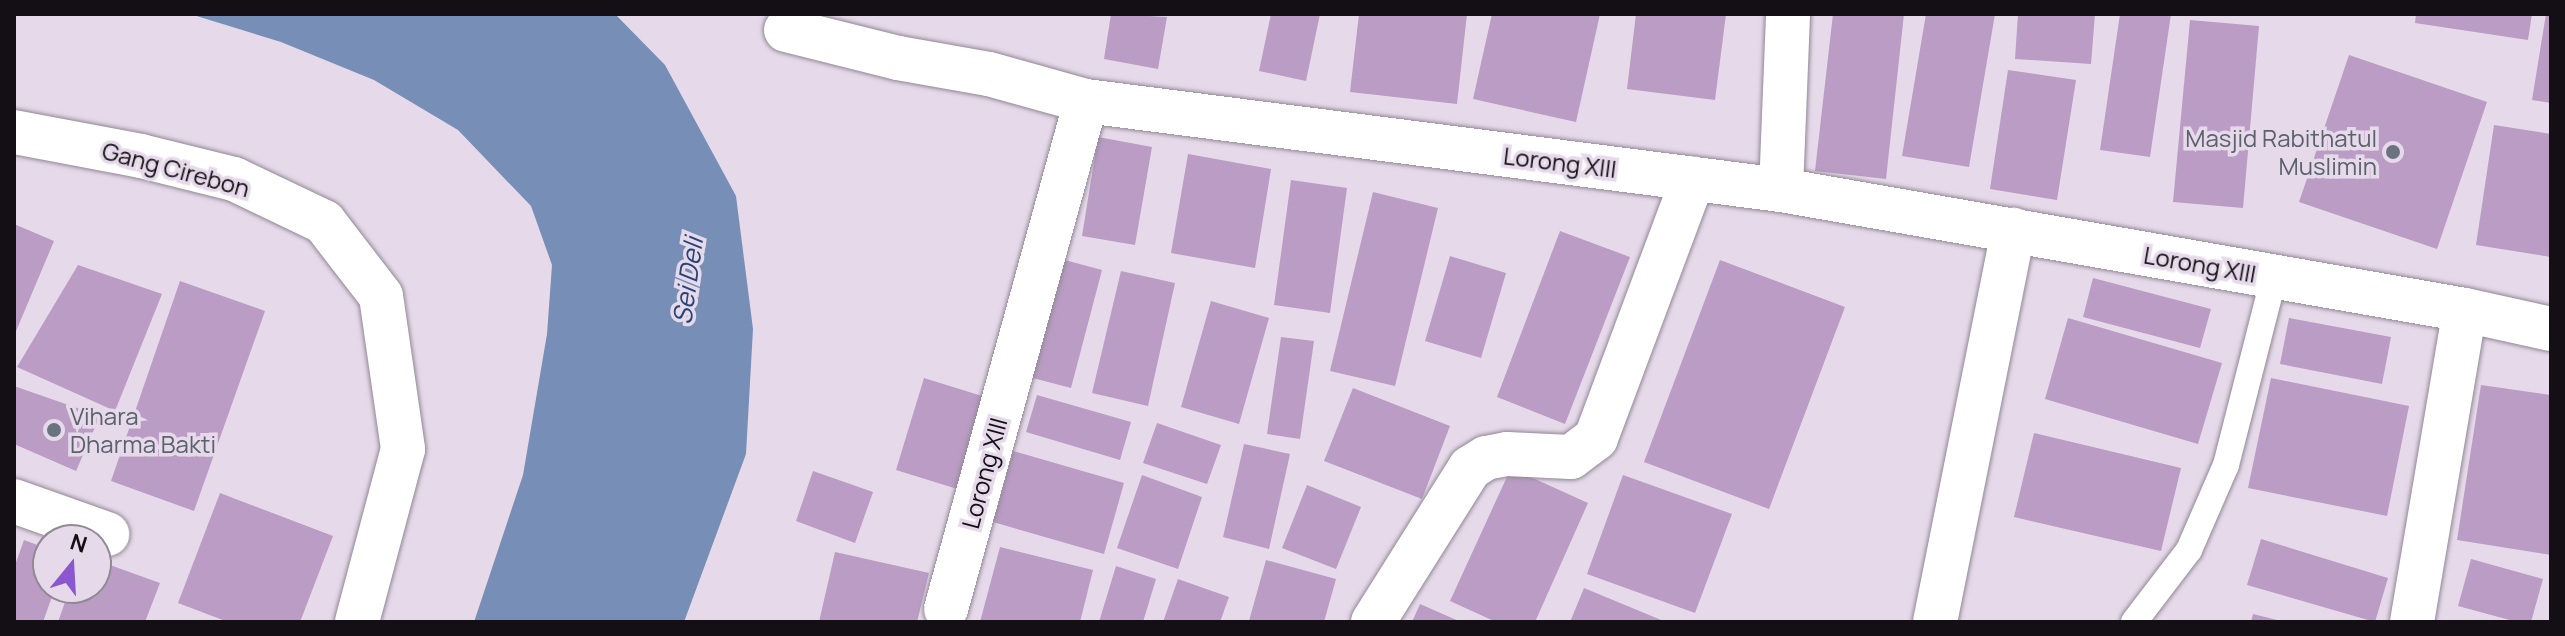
<!DOCTYPE html>
<html>
<head>
<meta charset="utf-8">
<style>
	body { margin:0 }
	#map { position:relative; width:2565px; height:636px; overflow:hidden; background:#e6daea; font-family:Manrope,sans-serif }
	div>[style] { position:absolute }
	.water>* { inset:0; background:#778eb6 }
	.building>* { inset:0; background:#ba9cc4 }
	.roads { filter:drop-shadow(0 0 2px #928796) drop-shadow(0 0 2px #928796) }
	.service>* { height:26px; margin:-13px; padding:0 13px; transform-origin:13px; border-radius:13px; background:#fff }
	.minor>* { height:44px; margin:-22px; padding:0 22px; transform-origin:22px; border-radius:22px; background:#fff }
	.dots>* { width:22px; height:22px; translate:-50% -50%; box-sizing:border-box; border:4px solid #e6daea; border-radius:50% }
	span { translate:-50% -50%; white-space:nowrap; text-align:center; line-height:1.15; -webkit-text-stroke:7px #e6daea; paint-order:stroke }
	.worship-label { font-size:24px; color:#5b616d }
	.right { translate:-100% -50%; text-align:right }
	.left { translate:0 -50%; text-align:left }
	.street-label { font-size:24px; color:#130f15 }
	.water-label { font-size:26px; color:#274478; font-style:italic }
	.frame { position:absolute; inset:0; border:16px solid #130f15; pointer-events:none }
	.north { position:absolute; left:32px; top:524px; width:80px; height:80px; box-sizing:border-box; background:#e6daea; border:2px solid #928995; border-radius:50%; rotate:18deg; font-size:22px; font-weight:700; line-height:32px; text-align:center; color:#130f15 }
	.north::after { content:''; display:block; margin:auto; width:28px; height:36px; background:#8b57cf; clip-path:polygon(50% 0,100% 100%,50% 72%,0 100%) }
</style>
</head>
<body>
<div id="map">
	<div class="water">
		<div style="clip-path:polygon(190px 14px,615px 14px,665px 65px,736px 196px,753px 329px,746px 454px,684px 622px,474px 622px,523px 475px,547px 334px,552px 265px,531px 206px,458px 130px,374px 80px,281px 42px)"></div>
	</div>
	<div class="building">
		<div style="clip-path:polygon(1111px 14px,1167px 17px,1158px 69px,1104px 59px)"></div>
		<div style="clip-path:polygon(1271px 14px,1320px 14px,1306px 81px,1259px 71px)"></div>
		<div style="clip-path:polygon(1359px 14px,1467px 14px,1457px 104px,1350px 92px)"></div>
		<div style="clip-path:polygon(1492px 14px,1600px 14px,1576px 122px,1473px 99px)"></div>
		<div style="clip-path:polygon(1636px 14px,1726px 14px,1715px 100px,1627px 89px)"></div>
		<div style="clip-path:polygon(1833px 14px,1904px 14px,1886px 179px,1815px 171px)"></div>
		<div style="clip-path:polygon(1926px 14px,1995px 14px,1969px 167px,1902px 156px)"></div>
		<div style="clip-path:polygon(2018px 14px,2095px 14px,2091px 64px,2015px 59px)"></div>
		<div style="clip-path:polygon(2120px 14px,2171px 14px,2150px 157px,2100px 150px)"></div>
		<div style="clip-path:polygon(2416px 14px,2532px 14px,2528px 40px,2415px 23px)"></div>
		<div style="clip-path:polygon(2546px 14px,2551px 14px,2551px 103px,2532px 100px)"></div>
		<div style="clip-path:polygon(2190px 20px,2259px 26px,2243px 208px,2173px 202px)"></div>
		<div style="clip-path:polygon(2349px 55px,2487px 102px,2437px 249px,2299px 202px)"></div>
		<div style="clip-path:polygon(2008px 70px,2076px 80px,2057px 200px,1990px 189px)"></div>
		<div style="clip-path:polygon(2494px 125px,2551px 134px,2551px 257px,2476px 245px)"></div>
		<div style="clip-path:polygon(1098px 137px,1152px 147px,1135px 245px,1082px 236px)"></div>
		<div style="clip-path:polygon(1188px 154px,1271px 169px,1255px 268px,1171px 253px)"></div>
		<div style="clip-path:polygon(1291px 180px,1347px 188px,1330px 313px,1274px 305px)"></div>
		<div style="clip-path:polygon(1373px 192px,1438px 208px,1395px 386px,1330px 371px)"></div>
		<div style="clip-path:polygon(14px 224px,54px 241px,14px 336px)"></div>
		<div style="clip-path:polygon(1560px 231px,1630px 257px,1565px 424px,1497px 397px)"></div>
		<div style="clip-path:polygon(1450px 256px,1506px 273px,1481px 358px,1425px 341px)"></div>
		<div style="clip-path:polygon(1061px 259px,1102px 270px,1071px 388px,1029px 377px)"></div>
		<div style="clip-path:polygon(1720px 260px,1845px 307px,1769px 509px,1644px 462px)"></div>
		<div style="clip-path:polygon(78px 265px,162px 294px,115px 411px,17px 367px)"></div>
		<div style="clip-path:polygon(1121px 271px,1175px 283px,1148px 406px,1092px 393px)"></div>
		<div style="clip-path:polygon(2093px 278px,2211px 309px,2200px 348px,2083px 317px)"></div>
		<div style="clip-path:polygon(180px 281px,265px 311px,194px 511px,111px 481px)"></div>
		<div style="clip-path:polygon(1211px 301px,1269px 318px,1239px 424px,1181px 407px)"></div>
		<div style="clip-path:polygon(2068px 318px,2222px 363px,2198px 444px,2045px 399px)"></div>
		<div style="clip-path:polygon(2289px 318px,2391px 337px,2382px 384px,2280px 364px)"></div>
		<div style="clip-path:polygon(1281px 337px,1314px 341px,1300px 439px,1267px 434px)"></div>
		<div style="clip-path:polygon(924px 378px,995px 400px,967px 492px,896px 470px)"></div>
		<div style="clip-path:polygon(2271px 378px,2409px 406px,2387px 516px,2248px 488px)"></div>
		<div style="clip-path:polygon(2481px 385px,2551px 395px,2551px 555px,2457px 540px)"></div>
		<div style="clip-path:polygon(14px 386px,100px 416px,76px 471px,14px 444px)"></div>
		<div style="clip-path:polygon(1353px 388px,1450px 426px,1422px 499px,1324px 461px)"></div>
		<div style="clip-path:polygon(1037px 395px,1131px 422px,1120px 460px,1026px 432px)"></div>
		<div style="clip-path:polygon(1157px 423px,1221px 445px,1207px 484px,1143px 463px)"></div>
		<div style="clip-path:polygon(2034px 433px,2181px 468px,2161px 551px,2014px 517px)"></div>
		<div style="clip-path:polygon(1244px 444px,1290px 454px,1269px 549px,1223px 537px)"></div>
		<div style="clip-path:polygon(1013px 451px,1124px 483px,1104px 554px,993px 522px)"></div>
		<div style="clip-path:polygon(1511px 468px,1588px 503px,1535px 622px,1496px 622px,1450px 601px)"></div>
		<div style="clip-path:polygon(813px 471px,873px 492px,855px 543px,796px 521px)"></div>
		<div style="clip-path:polygon(1142px 475px,1202px 497px,1178px 569px,1117px 548px)"></div>
		<div style="clip-path:polygon(1623px 475px,1732px 514px,1695px 613px,1587px 574px)"></div>
		<div style="clip-path:polygon(1307px 485px,1361px 507px,1336px 569px,1282px 548px)"></div>
		<div style="clip-path:polygon(220px 493px,333px 536px,300px 622px,228px 622px,178px 603px)"></div>
		<div style="clip-path:polygon(2261px 539px,2388px 578px,2375px 622px,2247px 585px)"></div>
		<div style="clip-path:polygon(24px 540px,48px 549px,48px 588px,55px 588px,43px 622px,14px 622px,14px 568px)"></div>
		<div style="clip-path:polygon(1000px 547px,1093px 570px,1080px 622px,980px 622px)"></div>
		<div style="clip-path:polygon(835px 552px,929px 573px,917px 622px,819px 622px)"></div>
		<div style="clip-path:polygon(2471px 559px,2543px 579px,2531px 622px,2517px 622px,2458px 606px)"></div>
		<div style="clip-path:polygon(96px 560px,160px 583px,145px 622px,58px 622px,70px 588px,96px 588px)"></div>
		<div style="clip-path:polygon(1266px 560px,1336px 579px,1324px 622px,1249px 621px)"></div>
		<div style="clip-path:polygon(1116px 566px,1156px 579px,1143px 622px,1099px 622px)"></div>
		<div style="clip-path:polygon(1178px 579px,1229px 597px,1220px 622px,1163px 622px)"></div>
		<div style="clip-path:polygon(1584px 588px,1666px 622px,1570px 622px)"></div>
		<div style="clip-path:polygon(1420px 604px,1461px 622px,1412px 622px)"></div>
		<div style="clip-path:polygon(2253px 614px,2281px 621px,2281px 622px,2251px 622px)"></div>
	</div>
	<div class="roads">
		<div class="service">
			<div style="left:2134px;top:622px;width:91px;rotate:-52.6deg"></div>
			<div style="left:2189px;top:550px;width:93px;rotate:-66.5deg"></div>
			<div style="left:2226px;top:465px;width:194px;rotate:-75.7deg"></div>
		</div>
		<div class="minor">
			<div style="left:786px;top:30px;width:115px;rotate:14deg"></div>
			<div style="left:898px;top:58px;width:92px;rotate:10deg"></div>
			<div style="left:989px;top:74px;width:101px;rotate:15.6deg"></div>
			<div style="left:1086px;top:101px;width:701px;rotate:7.3deg"></div>
			<div style="left:1781px;top:190px;width:694px;rotate:9.95deg"></div>
			<div style="left:2465px;top:310px;width:88px;rotate:12.5deg"></div>
			<div style="left:14px;top:132px;width:129px;rotate:10.7deg"></div>
			<div style="left:141px;top:156px;width:96px;rotate:13.9deg"></div>
			<div style="left:234px;top:179px;width:100px;rotate:25.5deg"></div>
			<div style="left:324px;top:222px;width:93px;rotate:52.4deg"></div>
			<div style="left:381px;top:296px;width:155px;rotate:81.8deg"></div>
			<div style="left:403px;top:449px;width:179px;rotate:104.9deg"></div>
			<div style="left:1781px;top:190px;width:176px;rotate:-87.7deg"></div>
			<div style="left:14px;top:501px;width:99px;rotate:19.5deg"></div>
			<div style="left:946px;top:609px;width:527px;rotate:-74.59deg"></div>
			<div style="left:1373px;top:622px;width:182px;rotate:-57.8deg"></div>
			<div style="left:1470px;top:468px;width:19px;rotate:-32deg"></div>
			<div style="left:1486px;top:458px;width:21px;rotate:-11deg"></div>
			<div style="left:1507px;top:454px;width:64px;rotate:2.7deg"></div>
			<div style="left:1571px;top:457px;width:31px;rotate:-37deg"></div>
			<div style="left:1596px;top:438px;width:277px;rotate:-69.5deg"></div>
			<div style="left:1935px;top:622px;width:400px;rotate:-78.7deg"></div>
			<div style="left:2412px;top:622px;width:316px;rotate:-80.4deg"></div>
		</div>
	</div>
	<div class="dots">
		<div style="left:2393px;top:152px;background:#6b7280"></div>
		<div style="left:54px;top:430px;background:#6b7280"></div>
	</div>
	<div class="worship-label">
		<span class="right" style="left:2377px;top:152px">Masjid Rabithatul<br>Muslimin</span>
		<span class="left" style="left:70px;top:430px">Vihara<br>Dharma Bakti</span>
	</div>
	<div class="street-label">
		<span style="left:1560px;top:162px;rotate:7deg">Lorong XIII</span>
		<span style="left:176px;top:169px;rotate:15deg">Gang Cirebon</span>
		<span style="left:2200px;top:264px;rotate:10deg">Lorong XIII</span>
		<span style="left:984px;top:473px;rotate:-75deg">Lorong XIII</span>
	</div>
	<div class="water-label">
		<span style="left:688px;top:281px;rotate:-82deg">Sei Deli</span>
	</div>
	<div class="frame"></div>
	<div class="north">N</div>
</div>
</body>
</html>
